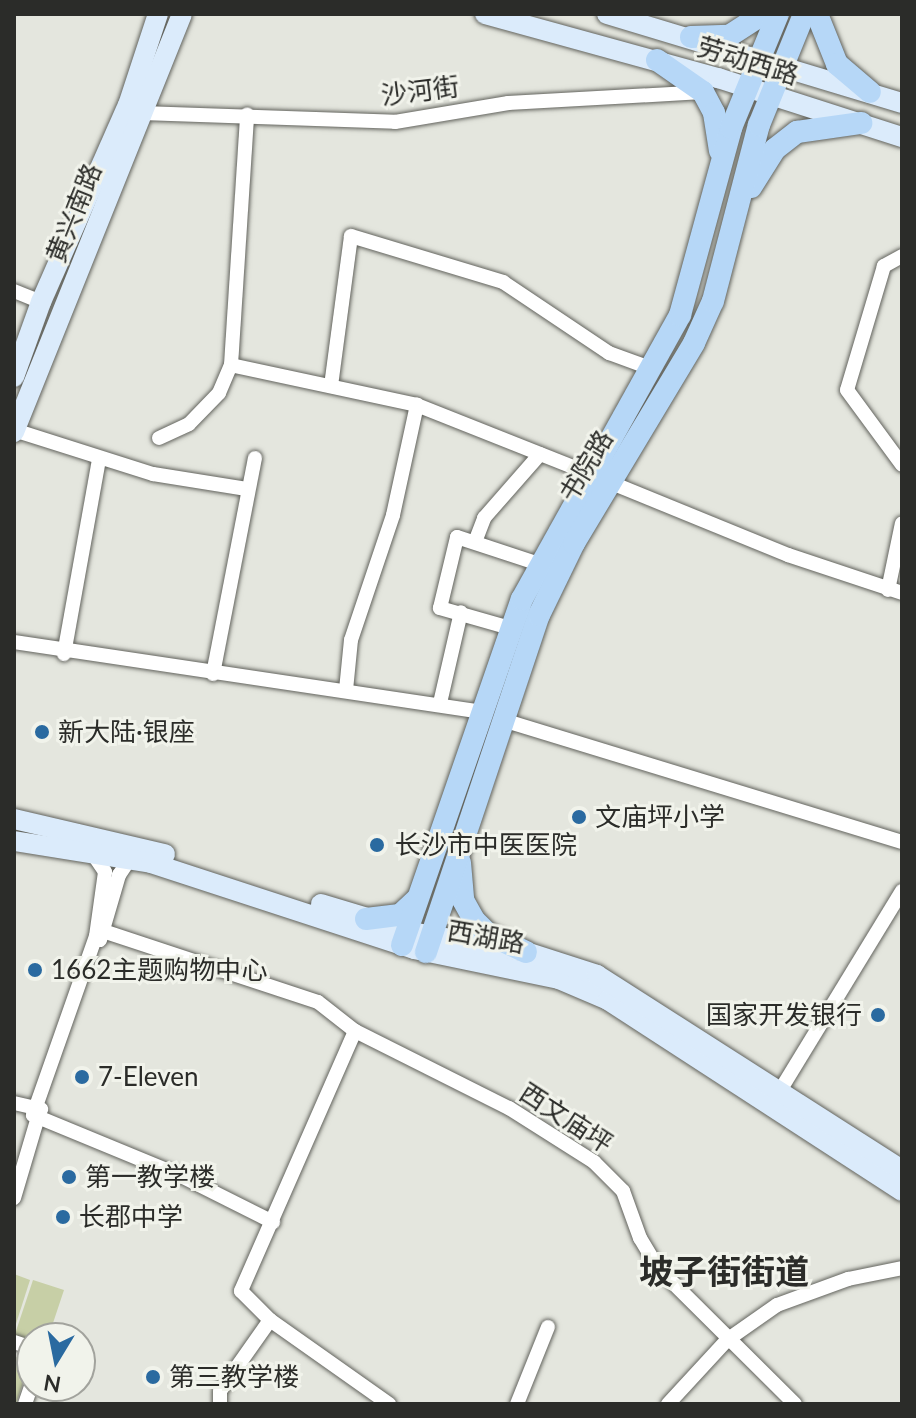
<!DOCTYPE html>
<html>
<head>
<meta charset="utf-8">
<style>
	body { margin:0 }
	#map { position:relative; width:916px; height:1418px; overflow:hidden; background:#e4e6de; font-family:Lato,"Noto Sans SC",sans-serif }
	div>[style] { position:absolute }
	.green>* { inset:0; background:#c7cfa6 }
	.roads { filter:drop-shadow(0 0 2px #62635d) drop-shadow(0 0 2px #62635d) }
	.street>* { height:14px; margin:-7px; padding:0 7px; transform-origin:7px; border-radius:7px; background:#fff }
	.secondary>* { height:20px; margin:-10px; padding:0 10px; transform-origin:10px; border-radius:10px; background:#dbebfb }
	.primary>* { height:22px; margin:-11px; padding:0 11px; transform-origin:11px; border-radius:11px; background:#b6d7f7 }
	.dots>* { width:22px; height:22px; translate:-50% -50%; box-sizing:border-box; border:4px solid #f1f3eb; border-radius:50% }
	span { translate:-50% -50%; white-space:nowrap; text-align:center; line-height:1.15; -webkit-text-stroke:6px #f1f3eb; paint-order:stroke }
	.street-label { font-size:26px; color:#2b2c29 }
	.poi-label { font-size:26px; color:#2b2c29 }
	.left { translate:0 -50%; text-align:left }
	.right { translate:-100% -50%; text-align:right }
	.district-label { font-size:34px; color:#2b2c29; font-weight:700 }
	.frame { position:absolute; inset:0; border:16px solid #2b2c29; pointer-events:none }
	.north { position:absolute; left:16px; top:1322px; width:80px; height:80px; box-sizing:border-box; background:#f1f3eb; border:2px solid #a2a39d; border-radius:50%; rotate:190deg; font-size:22px; font-weight:700; line-height:32px; text-align:center; color:#2b2c29 }
	.north::after { content:''; display:block; margin:auto; width:28px; height:36px; background:#2a6aa0; clip-path:polygon(50% 0,100% 100%,50% 72%,0 100%) }
</style>
</head>
<body>
<div id="map">
	<div class="green">
		<div style="clip-path:polygon(14px 1274px,30px 1280px,14px 1330px)"></div>
		<div style="clip-path:polygon(33px 1280px,64px 1290px,48px 1338px,32px 1338px,32px 1343px,14px 1337px)"></div>
		<div style="clip-path:polygon(14px 1356px,30px 1362px,16px 1404px,14px 1404px)"></div>
	</div>
	<div class="roads">
		<div class="street">
			<div style="left:142px;top:113px;width:253px;rotate:2deg"></div>
			<div style="left:395px;top:122px;width:115px;rotate:-9.5deg"></div>
			<div style="left:508px;top:103px;width:195px;rotate:-3.2deg"></div>
			<div style="left:902px;top:256px;width:21px;rotate:151deg"></div>
			<div style="left:884px;top:266px;width:129px;rotate:106.6deg"></div>
			<div style="left:847px;top:390px;width:93px;rotate:53.7deg"></div>
			<div style="left:14px;top:291px;width:29px;rotate:22deg"></div>
			<div style="left:231px;top:365px;width:190px;rotate:12.1deg"></div>
			<div style="left:417px;top:405px;width:186px;rotate:21.7deg"></div>
			<div style="left:331px;top:386px;width:151px;rotate:-82.4deg"></div>
			<div style="left:351px;top:236px;width:159px;rotate:16.8deg"></div>
			<div style="left:503px;top:282px;width:128px;rotate:33.8deg"></div>
			<div style="left:609px;top:353px;width:47px;rotate:20deg"></div>
			<div style="left:14px;top:430px;width:146px;rotate:17.6deg"></div>
			<div style="left:153px;top:474px;width:95px;rotate:9.1deg"></div>
			<div style="left:159px;top:438px;width:33px;rotate:-25deg"></div>
			<div style="left:189px;top:424px;width:43px;rotate:-45.9deg"></div>
			<div style="left:219px;top:393px;width:30px;rotate:-67deg"></div>
			<div style="left:231px;top:365px;width:251px;rotate:-86.3deg"></div>
			<div style="left:609px;top:482px;width:193px;rotate:22.2deg"></div>
			<div style="left:788px;top:555px;width:120px;rotate:18.4deg"></div>
			<div style="left:475px;top:542px;width:26px;rotate:-69deg"></div>
			<div style="left:484px;top:518px;width:85px;rotate:-48.8deg"></div>
			<div style="left:888px;top:590px;width:68px;rotate:-78.2deg"></div>
			<div style="left:510px;top:628px;width:73px;rotate:-164.1deg"></div>
			<div style="left:440px;top:608px;width:73px;rotate:-76.5deg"></div>
			<div style="left:457px;top:537px;width:86px;rotate:18.2deg"></div>
			<div style="left:14px;top:642px;width:472px;rotate:8.5deg"></div>
			<div style="left:64px;top:654px;width:197px;rotate:-79.8deg"></div>
			<div style="left:213px;top:674px;width:220px;rotate:-79deg"></div>
			<div style="left:346px;top:690px;width:50px;rotate:-84.3deg"></div>
			<div style="left:351px;top:640px;width:132px;rotate:-71.4deg"></div>
			<div style="left:393px;top:515px;width:113px;rotate:-77.7deg"></div>
			<div style="left:440px;top:703px;width:93px;rotate:-77deg"></div>
			<div style="left:503px;top:720px;width:417px;rotate:17deg"></div>
			<div style="left:95px;top:857px;width:18px;rotate:56deg"></div>
			<div style="left:105px;top:872px;width:65px;rotate:98deg"></div>
			<div style="left:96px;top:936px;width:190px;rotate:109.4deg"></div>
			<div style="left:33px;top:1115px;width:160px;rotate:22.4deg"></div>
			<div style="left:181px;top:1176px;width:103px;rotate:26.6deg"></div>
			<div style="left:103px;top:931px;width:226px;rotate:18.3deg"></div>
			<div style="left:318px;top:1002px;width:47px;rotate:38.1deg"></div>
			<div style="left:355px;top:1031px;width:172px;rotate:26.6deg"></div>
			<div style="left:509px;top:1108px;width:101px;rotate:32.4deg"></div>
			<div style="left:594px;top:1162px;width:41px;rotate:45deg"></div>
			<div style="left:623px;top:1191px;width:50px;rotate:70.1deg"></div>
			<div style="left:640px;top:1238px;width:35px;rotate:59deg"></div>
			<div style="left:658px;top:1268px;width:193px;rotate:44.8deg"></div>
			<div style="left:100px;top:940px;width:68px;rotate:-73.7deg"></div>
			<div style="left:119px;top:875px;width:18px;rotate:-56deg"></div>
			<div style="left:355px;top:1031px;width:284px;rotate:113.7deg"></div>
			<div style="left:241px;top:1291px;width:41px;rotate:45deg"></div>
			<div style="left:270px;top:1320px;width:146px;rotate:35.2deg"></div>
			<div style="left:778px;top:1094px;width:238px;rotate:-58.6deg"></div>
			<div style="left:14px;top:1103px;width:28px;rotate:13deg"></div>
			<div style="left:14px;top:1198px;width:92px;rotate:-73.5deg"></div>
			<div style="left:14px;top:1342px;width:19px;rotate:18deg"></div>
			<div style="left:25px;top:1404px;width:21px;rotate:-71deg"></div>
			<div style="left:220px;top:1404px;width:13px;rotate:-90deg"></div>
			<div style="left:220px;top:1391px;width:87px;rotate:-54.8deg"></div>
			<div style="left:517px;top:1404px;width:83px;rotate:-68.1deg"></div>
			<div style="left:668px;top:1404px;width:87px;rotate:-47.3deg"></div>
			<div style="left:727px;top:1340px;width:61px;rotate:-35deg"></div>
			<div style="left:777px;top:1305px;width:76px;rotate:-20.1deg"></div>
			<div style="left:848px;top:1279px;width:55px;rotate:-11.5deg"></div>
		</div>
		<div class="secondary">
			<div style="left:485px;top:14px;width:242px;rotate:15.4deg"></div>
			<div style="left:718px;top:78px;width:193px;rotate:17.8deg"></div>
			<div style="left:607px;top:14px;width:308px;rotate:16.8deg"></div>
			<div style="left:14px;top:377px;width:80px;rotate:-70.2deg"></div>
			<div style="left:41px;top:302px;width:215px;rotate:-66.2deg"></div>
			<div style="left:128px;top:105px;width:96px;rotate:-71.8deg"></div>
			<div style="left:14px;top:432px;width:450px;rotate:-68.1deg"></div>
			<div style="left:14px;top:819px;width:155px;rotate:13.1deg"></div>
			<div style="left:14px;top:841px;width:139px;rotate:9.1deg"></div>
			<div style="left:151px;top:863px;width:277px;rotate:18.1deg"></div>
			<div style="left:414px;top:949px;width:148px;rotate:11.7deg"></div>
			<div style="left:559px;top:979px;width:53px;rotate:23.2deg"></div>
			<div style="left:608px;top:1000px;width:351px;rotate:33deg"></div>
			<div style="left:321px;top:904px;width:100px;rotate:16.8deg"></div>
			<div style="left:417px;top:933px;width:111px;rotate:9.9deg"></div>
			<div style="left:526px;top:952px;width:75px;rotate:17.9deg"></div>
			<div style="left:597px;top:975px;width:362px;rotate:32.6deg"></div>
		</div>
		<div class="primary">
			<div style="left:817px;top:14px;width:54px;rotate:68.2deg"></div>
			<div style="left:837px;top:64px;width:43px;rotate:40.3deg"></div>
			<div style="left:691px;top:37px;width:38px;rotate:-2deg"></div>
			<div style="left:729px;top:36px;width:40px;rotate:-32.9deg"></div>
			<div style="left:657px;top:60px;width:56px;rotate:34.8deg"></div>
			<div style="left:703px;top:92px;width:24px;rotate:62deg"></div>
			<div style="left:714px;top:113px;width:38px;rotate:81deg"></div>
			<div style="left:751px;top:187px;width:45px;rotate:-57.7deg"></div>
			<div style="left:775px;top:149px;width:28px;rotate:-38deg"></div>
			<div style="left:797px;top:132px;width:65px;rotate:-8deg"></div>
			<div style="left:460px;top:863px;width:37px;rotate:85deg"></div>
			<div style="left:463px;top:900px;width:23px;rotate:61deg"></div>
			<div style="left:474px;top:920px;width:20px;rotate:45deg"></div>
			<div style="left:488px;top:934px;width:42px;rotate:25.3deg"></div>
			<div style="left:366px;top:919px;width:34px;rotate:-7deg"></div>
			<div style="left:400px;top:915px;width:23px;rotate:-43deg"></div>
			<div style="left:402px;top:945px;width:366px;rotate:-70.9deg"></div>
			<div style="left:522px;top:599px;width:325px;rotate:-60.9deg"></div>
			<div style="left:680px;top:315px;width:194px;rotate:-74.7deg"></div>
			<div style="left:731px;top:128px;width:123px;rotate:-67.6deg"></div>
			<div style="left:426px;top:952px;width:355px;rotate:-71.5deg"></div>
			<div style="left:539px;top:615px;width:80px;rotate:-64.1deg"></div>
			<div style="left:574px;top:543px;width:233px;rotate:-59deg"></div>
			<div style="left:694px;top:343px;width:46px;rotate:-65.7deg"></div>
			<div style="left:713px;top:301px;width:182px;rotate:-75.4deg"></div>
			<div style="left:759px;top:125px;width:120px;rotate:-67.9deg"></div>
		</div>
	</div>
	<div class="dots">
		<div style="left:42px;top:732px;background:#2a6aa0"></div>
		<div style="left:579px;top:817px;background:#2a6aa0"></div>
		<div style="left:377px;top:845px;background:#2a6aa0"></div>
		<div style="left:35px;top:970px;background:#2a6aa0"></div>
		<div style="left:878px;top:1015px;background:#2a6aa0"></div>
		<div style="left:82px;top:1077px;background:#2a6aa0"></div>
		<div style="left:69px;top:1177px;background:#2a6aa0"></div>
		<div style="left:63px;top:1217px;background:#2a6aa0"></div>
		<div style="left:153px;top:1377px;background:#2a6aa0"></div>
	</div>
	<div class="street-label">
		<span style="left:748px;top:61px;rotate:17deg">劳动西路</span>
		<span style="left:420px;top:91px;rotate:-7deg">沙河街</span>
		<span style="left:74px;top:213px;rotate:-68deg">黄兴南路</span>
		<span style="left:586px;top:466px;rotate:-59deg">书院路</span>
		<span style="left:486px;top:937px;rotate:10deg">西湖路</span>
		<span style="left:566px;top:1118px;rotate:33deg">西文庙坪</span>
	</div>
	<div class="poi-label">
		<span class="left" style="left:58px;top:732px">新大陆·银座</span>
		<span class="left" style="left:595px;top:817px">文庙坪小学</span>
		<span class="left" style="left:395px;top:845px">长沙市中医医院</span>
		<span class="left" style="left:51px;top:970px">1662主题购物中心</span>
		<span class="right" style="left:862px;top:1015px">国家开发银行</span>
		<span class="left" style="left:98px;top:1077px">7-Eleven</span>
		<span class="left" style="left:85px;top:1177px">第一教学楼</span>
		<span class="left" style="left:79px;top:1217px">长郡中学</span>
		<span class="left" style="left:169px;top:1377px">第三教学楼</span>
	</div>
	<div class="district-label">
		<span style="left:724px;top:1271px">坡子街街道</span>
	</div>
	<div class="frame"></div>
	<div class="north">N</div>
</div>
</body>
</html>
